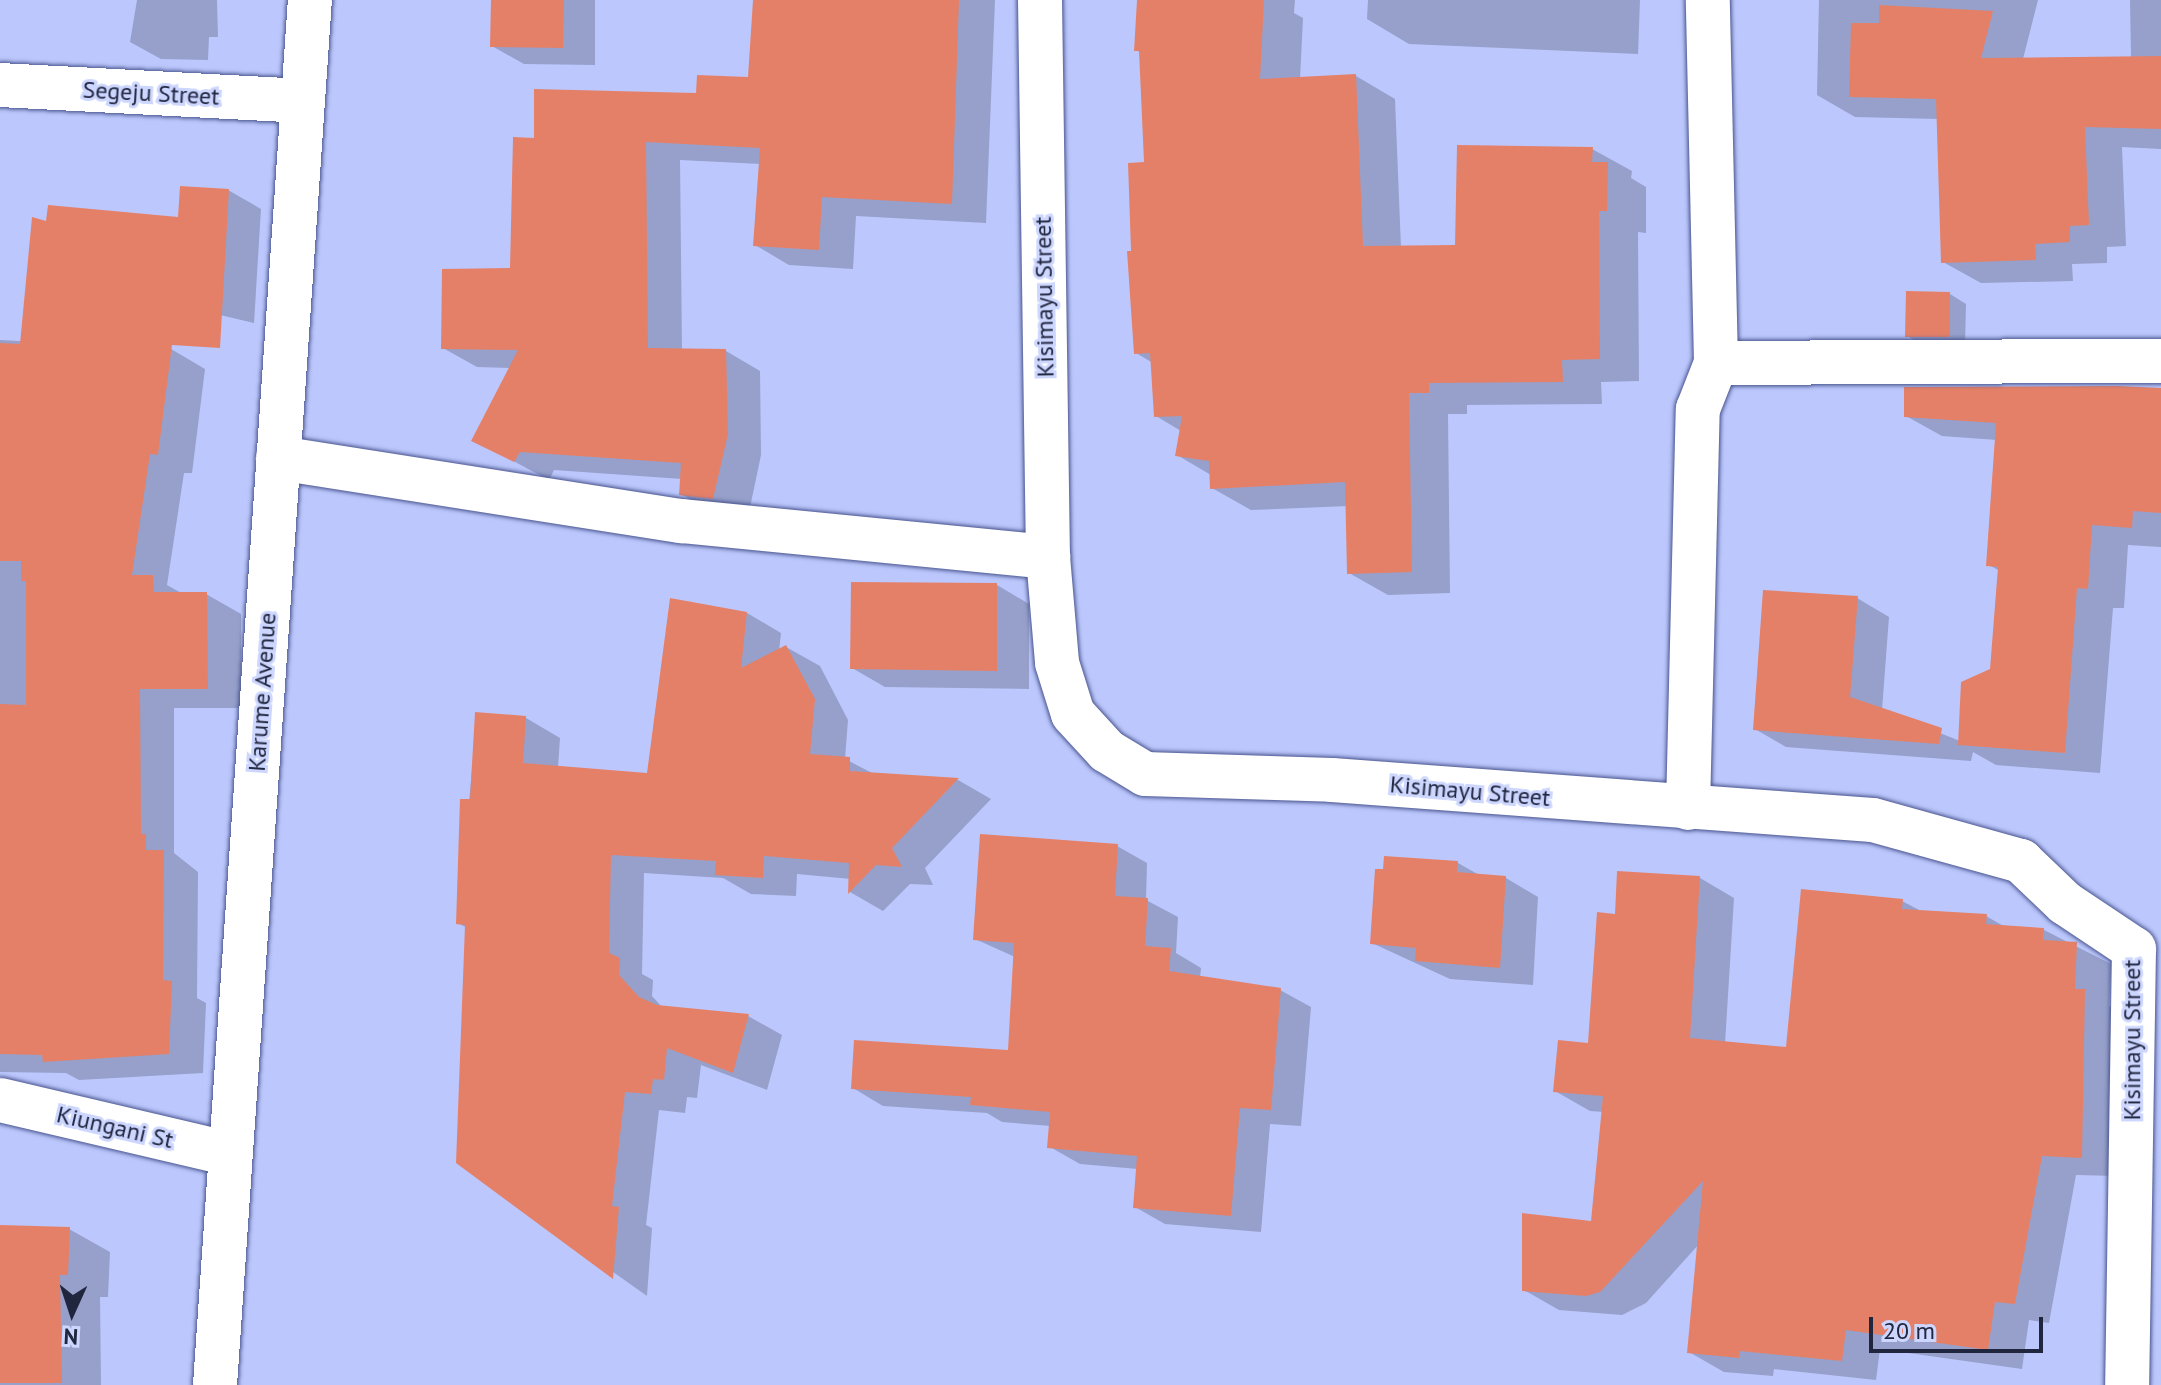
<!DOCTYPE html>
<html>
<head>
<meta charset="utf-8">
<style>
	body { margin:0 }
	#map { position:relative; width:2161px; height:1385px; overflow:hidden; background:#bcc8fd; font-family:"PT Sans",sans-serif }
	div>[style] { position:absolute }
	.shadow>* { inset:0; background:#0003 }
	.building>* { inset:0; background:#e58068 }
	.roads { filter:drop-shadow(0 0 2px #49548e) drop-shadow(0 0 2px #49548e) }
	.minor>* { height:44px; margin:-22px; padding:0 22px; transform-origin:22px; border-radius:22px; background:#fff }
	.major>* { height:44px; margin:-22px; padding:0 22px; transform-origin:22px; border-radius:22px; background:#fff }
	span { translate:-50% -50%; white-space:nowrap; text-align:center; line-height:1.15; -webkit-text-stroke:6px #ccd6fe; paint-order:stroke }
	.street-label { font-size:24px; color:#21263f }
	.north { position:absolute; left:32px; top:1273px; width:80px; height:80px; -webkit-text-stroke:6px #ccd6fe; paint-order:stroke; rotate:183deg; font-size:22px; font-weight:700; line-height:32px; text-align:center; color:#21263f }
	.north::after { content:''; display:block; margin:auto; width:28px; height:36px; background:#21263f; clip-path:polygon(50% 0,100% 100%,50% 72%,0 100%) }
	.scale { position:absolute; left:1869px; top:1317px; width:174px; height:36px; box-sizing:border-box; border:4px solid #21263f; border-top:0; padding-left:10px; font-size:24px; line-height:28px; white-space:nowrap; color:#21263f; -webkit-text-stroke:6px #ccd6fe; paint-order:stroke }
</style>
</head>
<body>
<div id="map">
	<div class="shadow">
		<div style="clip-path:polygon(137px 0,217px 0,218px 37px,209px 37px,208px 60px,161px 59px,130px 42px)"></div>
		<div style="clip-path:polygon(493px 0,595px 0,595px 65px,524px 64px,492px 46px)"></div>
		<div style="clip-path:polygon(755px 0,995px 0,986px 223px,856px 216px,853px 269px,789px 265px,755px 245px,761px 164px,680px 160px,682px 350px,726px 351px,760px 371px,761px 455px,748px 517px,715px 514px,681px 494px,682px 479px,554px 470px,549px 480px,474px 440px,511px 368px,477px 367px,443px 348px,512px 270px,536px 140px,750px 79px)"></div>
		<div style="clip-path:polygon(1139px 0,1295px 0,1294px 13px,1303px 18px,1300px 79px,1356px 76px,1395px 99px,1401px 248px,1457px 247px,1592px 149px,1632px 171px,1631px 178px,1646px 187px,1646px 233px,1638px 232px,1639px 381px,1601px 382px,1602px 404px,1467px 405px,1467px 414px,1448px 414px,1450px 593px,1388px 595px,1349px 573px,1348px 506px,1251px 510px,1212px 488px,1211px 475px,1177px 455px,1181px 431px,1156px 416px,1153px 363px,1136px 353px,1146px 164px,1141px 53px,1136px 50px)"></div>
		<div style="clip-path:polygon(1368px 0,1640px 0,1638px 54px,1409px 44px,1367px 19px)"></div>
		<div style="clip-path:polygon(1819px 0,2038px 0,2023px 59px,2131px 58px,2130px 0,2161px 0,2161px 149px,2122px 147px,2126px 246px,2107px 247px,2107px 263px,2072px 264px,2073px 281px,1981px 283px,1943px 262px,1939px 119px,1855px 117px,1817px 95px)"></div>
		<div style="clip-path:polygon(228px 190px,261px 209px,254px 323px,76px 281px)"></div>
		<div style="clip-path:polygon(1950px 294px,1966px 304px,1965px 345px,1923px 345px,1907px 336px)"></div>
		<div style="clip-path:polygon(0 340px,171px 349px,205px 369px,192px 473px,184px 473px,167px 585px,183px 594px,206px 594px,241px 614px,241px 708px,174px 708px,174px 853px,198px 872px,197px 998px,206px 1003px,203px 1073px,79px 1080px,66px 1073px,0 1072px)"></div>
		<div style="clip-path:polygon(2161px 391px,2161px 547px,2128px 545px,2124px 608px,2113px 608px,2100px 773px,1996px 765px,1973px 752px,1971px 761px,1786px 747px,1755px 729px,1857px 598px,1889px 617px,1882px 710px,1960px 741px,1992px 671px,2000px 571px,1989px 565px,1997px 440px,1942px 436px,1906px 416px)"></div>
		<div style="clip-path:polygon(997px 585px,1029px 604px,1029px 689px,885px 687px,852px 668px)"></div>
		<div style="clip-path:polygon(747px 613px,781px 633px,779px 651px,786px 647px,820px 666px,848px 720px,845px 759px,876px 775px,958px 780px,991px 799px,925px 868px,933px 885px,910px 884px,883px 911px,850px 892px,851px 879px,797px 874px,796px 896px,751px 894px,723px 878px,644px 873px,642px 974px,653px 980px,652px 996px,663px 1008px,748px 1016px,782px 1035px,767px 1090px,701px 1065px,697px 1098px,687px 1097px,685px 1113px,659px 1110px,646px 1225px,652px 1228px,647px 1296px,458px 1162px,467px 928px,458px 923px,477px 715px,526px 718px,560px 738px,558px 768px,649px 775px)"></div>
		<div style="clip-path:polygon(1117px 846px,1147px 863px,1146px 900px,1178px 917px,1176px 953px,1201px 968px,1200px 978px,1280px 990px,1311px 1007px,1301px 1126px,1270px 1124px,1261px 1232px,1165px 1224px,1135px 1207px,1138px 1169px,1080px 1164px,1050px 1147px,1051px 1126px,1002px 1122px,987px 1113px,883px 1106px,853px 1088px,1010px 1053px,1015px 957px,975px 939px)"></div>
		<div style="clip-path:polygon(1386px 858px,1458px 863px,1481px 876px,1506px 878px,1538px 897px,1533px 985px,1450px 979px,1372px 943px)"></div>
		<div style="clip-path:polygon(1700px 878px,1734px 898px,1725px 1044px,1788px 1049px,1902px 901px,1923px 912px,1986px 916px,2007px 928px,2044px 930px,2111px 964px,2109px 1006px,2119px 1011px,2116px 1176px,2076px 1175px,2049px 1323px,2029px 1320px,2022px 1369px,1880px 1349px,1876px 1380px,1774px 1369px,1773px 1376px,1724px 1372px,1689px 1352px,1699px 1244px,1646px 1303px,1622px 1315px,1559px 1310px,1524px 1290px,1593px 1223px,1604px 1112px,1590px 1111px,1555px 1091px,1590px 1045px,1617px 916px)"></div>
		<div style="clip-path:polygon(0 1227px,69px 1229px,110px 1252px,108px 1297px,100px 1297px,101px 1385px,0 1385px)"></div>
	</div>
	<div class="building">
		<div style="clip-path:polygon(491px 0,564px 0,563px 48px,490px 47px)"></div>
		<div style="clip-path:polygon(753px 0,959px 0,952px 204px,822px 197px,819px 250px,753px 246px,760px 148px,646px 142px,648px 348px,726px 349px,728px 434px,713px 499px,679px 495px,681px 463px,520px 452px,514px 462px,471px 441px,518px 350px,441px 349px,442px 269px,510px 268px,513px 137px,534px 138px,534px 89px,696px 93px,697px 75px,748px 77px)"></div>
		<div style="clip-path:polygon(1137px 0,1264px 0,1260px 79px,1356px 74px,1363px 246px,1455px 245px,1457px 145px,1593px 147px,1592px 162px,1608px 162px,1607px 211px,1599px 211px,1600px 359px,1562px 360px,1563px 382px,1429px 383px,1429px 393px,1409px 393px,1412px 572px,1347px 574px,1345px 482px,1210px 489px,1209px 461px,1175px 456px,1182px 416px,1154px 417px,1150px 353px,1134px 354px,1127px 251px,1131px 251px,1128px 163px,1144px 162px,1139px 51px,1134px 51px)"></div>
		<div style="clip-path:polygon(1879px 5px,1993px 11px,1981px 58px,2161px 56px,2161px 129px,2085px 127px,2089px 225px,2070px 226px,2070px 242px,2035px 244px,2036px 260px,1941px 263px,1936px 99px,1849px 97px,1851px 23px,1879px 23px)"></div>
		<div style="clip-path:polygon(180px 186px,229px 189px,220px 348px,172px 345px,158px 455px,150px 454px,132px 575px,153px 575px,154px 592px,207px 592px,208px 689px,140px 689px,141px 834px,146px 834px,146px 850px,164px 850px,163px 980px,172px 981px,169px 1054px,43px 1062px,42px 1055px,0 1054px,0 704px,26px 705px,26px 581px,21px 581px,21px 561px,0 561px,0 343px,20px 344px,32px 217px,46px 221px,48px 205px,178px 217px)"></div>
		<div style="clip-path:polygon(1906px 291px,1950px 292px,1950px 337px,1905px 337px)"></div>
		<div style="clip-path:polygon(2117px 386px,2161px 388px,2161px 513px,2133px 511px,2132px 528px,2092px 525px,2088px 589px,2077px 588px,2065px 753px,1958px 745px,1961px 682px,1990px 669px,1998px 567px,1986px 566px,1996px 423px,1904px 417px,1904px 387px)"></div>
		<div style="clip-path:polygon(851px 582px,997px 583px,997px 671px,850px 669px)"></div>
		<div style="clip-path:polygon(1763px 590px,1858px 596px,1850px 697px,1942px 728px,1939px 744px,1753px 730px)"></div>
		<div style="clip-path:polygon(670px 598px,747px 612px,741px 668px,786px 645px,815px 699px,810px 754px,850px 757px,850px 771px,959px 778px,892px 848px,902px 867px,876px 865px,848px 894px,849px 863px,764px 856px,763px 878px,715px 875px,716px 861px,611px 855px,609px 953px,620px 958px,619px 975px,639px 997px,657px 1005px,749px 1014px,733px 1073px,667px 1048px,664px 1080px,653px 1079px,651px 1094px,625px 1092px,612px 1206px,619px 1207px,613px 1279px,456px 1163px,465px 925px,456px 924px,460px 799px,470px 799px,475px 712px,526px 716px,523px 763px,647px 773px)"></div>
		<div style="clip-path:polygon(980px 834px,1118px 844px,1115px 896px,1148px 898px,1145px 946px,1171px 948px,1169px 971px,1281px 988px,1271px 1110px,1240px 1108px,1231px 1216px,1133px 1208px,1137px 1156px,1047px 1148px,1050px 1112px,970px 1105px,971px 1097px,851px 1089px,854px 1040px,1008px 1050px,1014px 943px,973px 940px)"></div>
		<div style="clip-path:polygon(1384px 856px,1458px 861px,1457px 872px,1506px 876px,1500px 968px,1415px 961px,1416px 948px,1370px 944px,1375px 869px,1383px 869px)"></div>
		<div style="clip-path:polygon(1617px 871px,1700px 876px,1690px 1038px,1786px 1047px,1801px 889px,1903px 899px,1902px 909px,1987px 914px,1986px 924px,2044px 928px,2043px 940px,2077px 942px,2075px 989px,2085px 989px,2082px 1158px,2042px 1156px,2015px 1304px,1995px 1302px,1988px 1350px,1846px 1330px,1842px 1361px,1740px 1351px,1739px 1358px,1687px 1353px,1703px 1181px,1600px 1292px,1586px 1296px,1522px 1291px,1522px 1213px,1591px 1221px,1603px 1096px,1553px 1092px,1558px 1040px,1588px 1043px,1597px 912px,1615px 914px)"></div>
		<div style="clip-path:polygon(0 1225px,70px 1227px,68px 1275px,60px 1275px,62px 1383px,0 1383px)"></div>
	</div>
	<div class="roads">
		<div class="minor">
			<div style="left:1040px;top:0;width:557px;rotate:89.18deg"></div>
			<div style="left:1048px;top:557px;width:106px;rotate:85.1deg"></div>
			<div style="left:1057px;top:663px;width:53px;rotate:72.6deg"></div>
			<div style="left:1073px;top:714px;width:50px;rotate:47.4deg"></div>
			<div style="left:1107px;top:751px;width:44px;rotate:31.2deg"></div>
			<div style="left:1145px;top:774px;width:187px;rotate:1.8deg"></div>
			<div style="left:1332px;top:780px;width:542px;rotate:4.23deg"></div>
			<div style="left:1873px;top:820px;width:154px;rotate:15.5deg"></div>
			<div style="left:2021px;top:861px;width:61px;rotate:43.7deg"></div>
			<div style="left:2065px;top:903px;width:83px;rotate:33.7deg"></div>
			<div style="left:2134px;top:949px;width:436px;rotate:90.9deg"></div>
			<div style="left:0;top:85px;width:302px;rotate:3deg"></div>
			<div style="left:1716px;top:363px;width:445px;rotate:-0.3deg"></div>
			<div style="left:278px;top:458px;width:409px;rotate:8.9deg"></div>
			<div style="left:682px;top:521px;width:368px;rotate:5.6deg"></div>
			<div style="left:1688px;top:808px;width:399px;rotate:-88.6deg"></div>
			<div style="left:1698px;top:409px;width:49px;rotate:-68.6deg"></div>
			<div style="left:1716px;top:363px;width:363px;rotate:-91.3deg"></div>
			<div style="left:0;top:1100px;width:236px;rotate:13.2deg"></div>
		</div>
		<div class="major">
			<div style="left:215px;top:1385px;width:1388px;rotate:-86.08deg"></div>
		</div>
	</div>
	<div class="street-label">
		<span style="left:151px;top:93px;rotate:3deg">Segeju Street</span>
		<span style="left:1044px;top:297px;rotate:-91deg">Kisimayu Street</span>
		<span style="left:262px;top:692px;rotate:-86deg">Karume Avenue</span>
		<span style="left:1470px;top:791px;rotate:5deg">Kisimayu Street</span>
		<span style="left:2132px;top:1040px;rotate:-90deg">Kisimayu Street</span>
		<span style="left:115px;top:1127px;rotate:13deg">Kiungani St</span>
	</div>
	<div class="north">N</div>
	<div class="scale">20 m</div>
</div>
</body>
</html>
